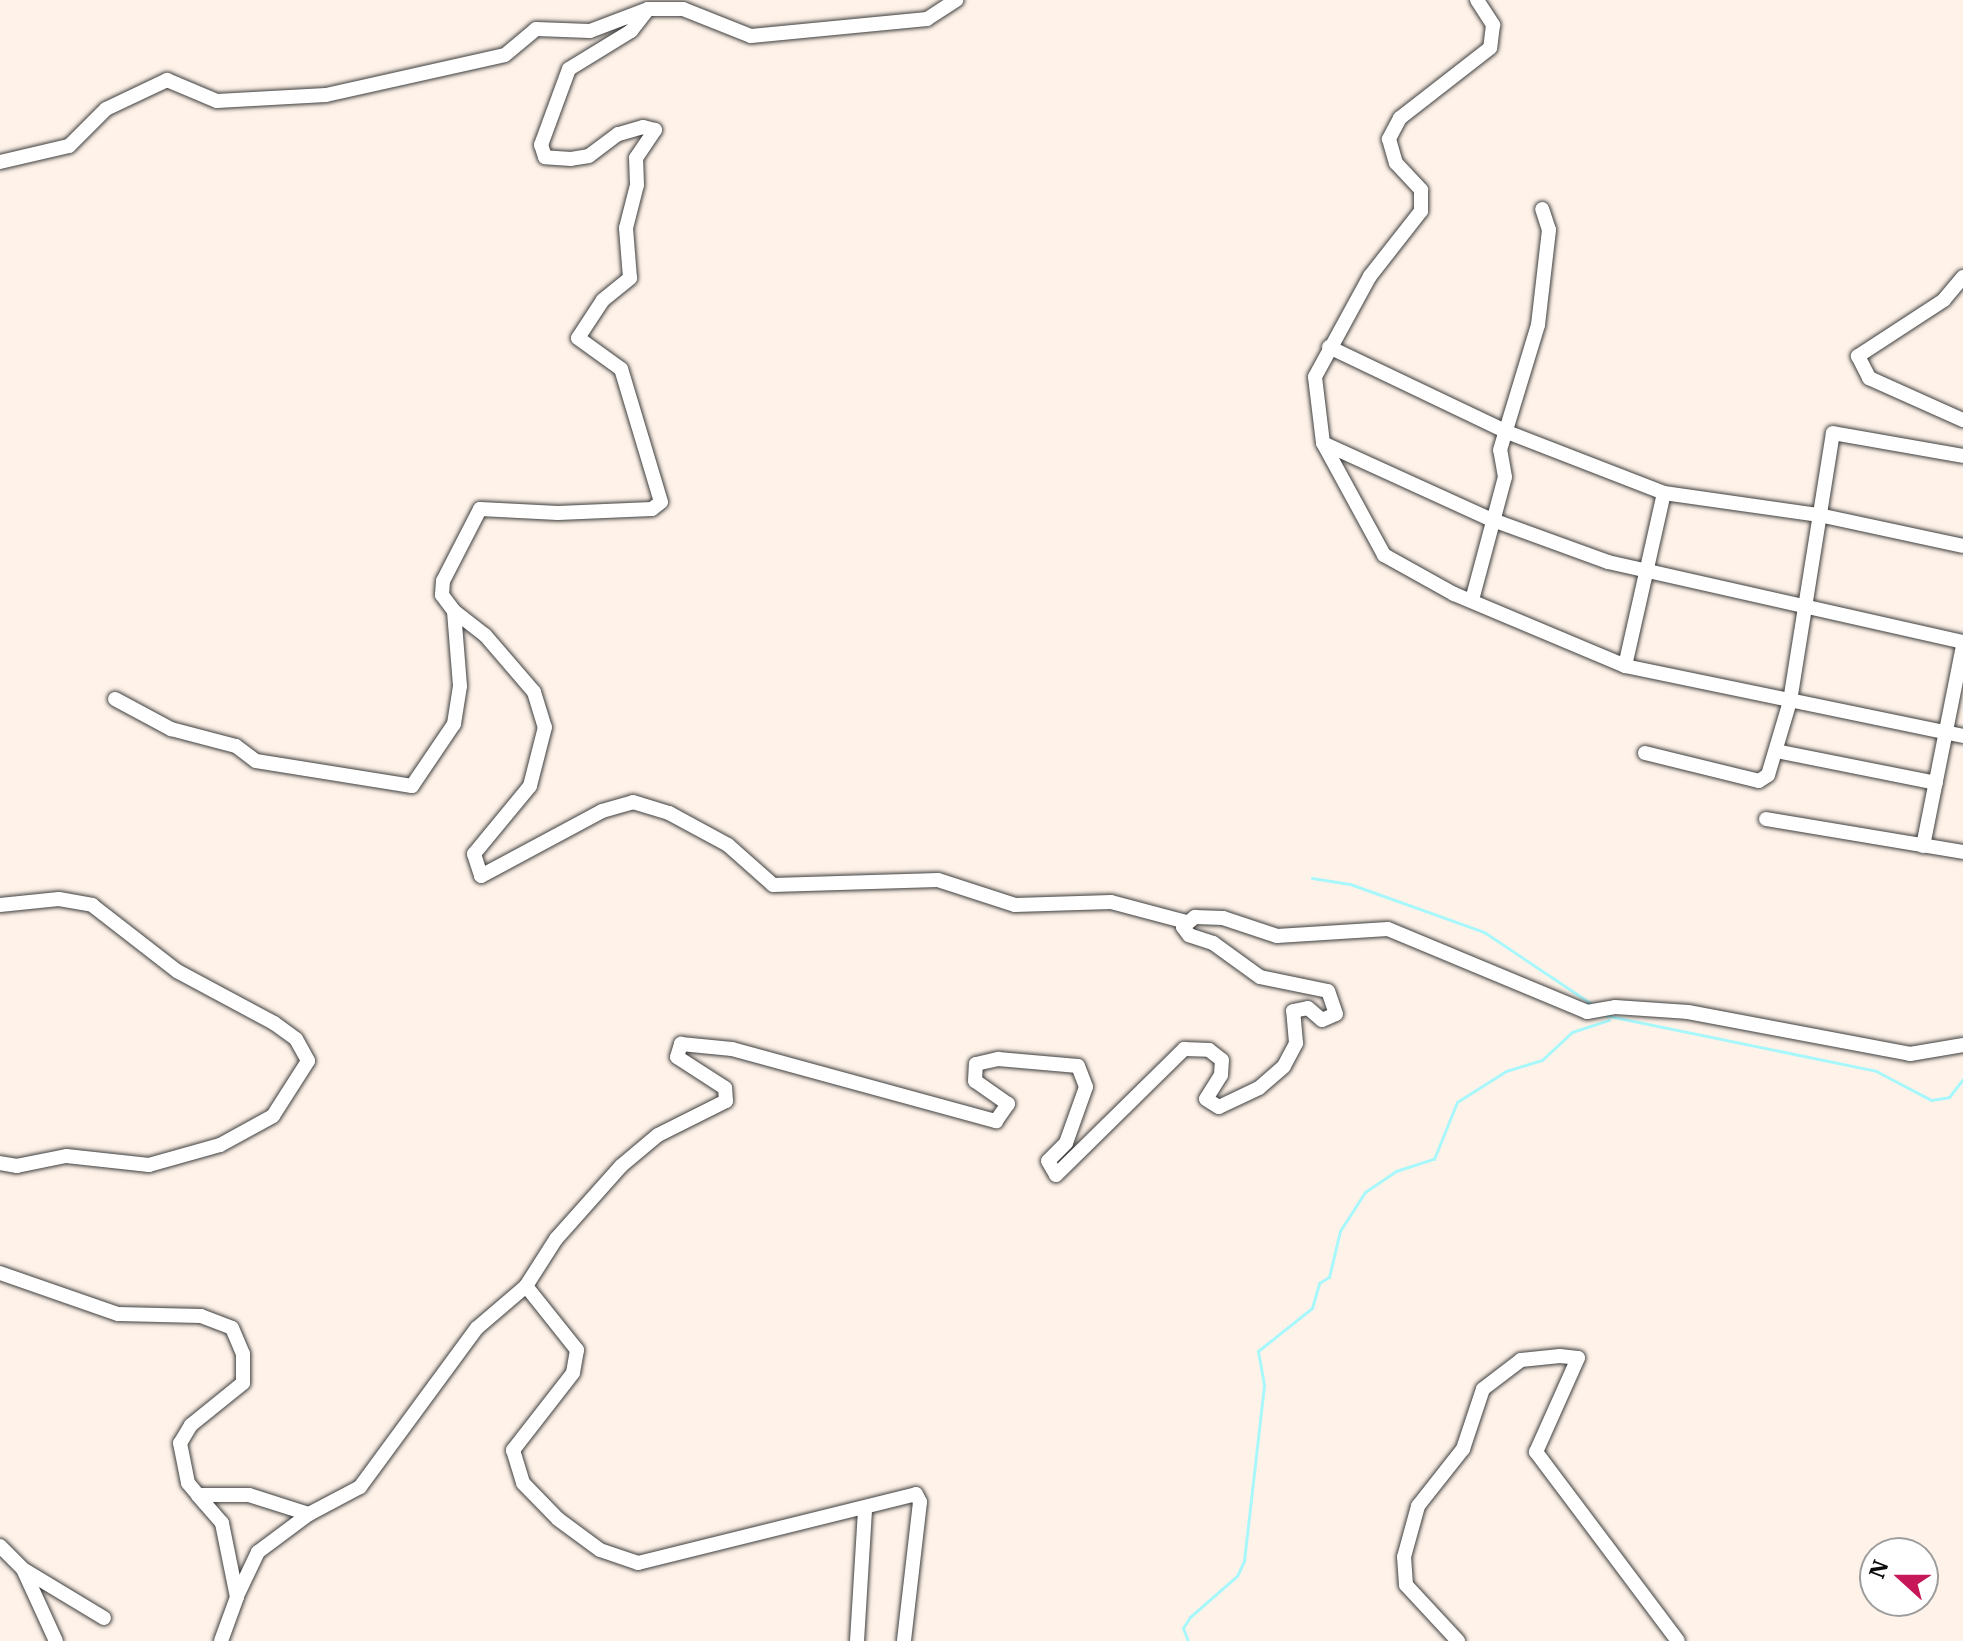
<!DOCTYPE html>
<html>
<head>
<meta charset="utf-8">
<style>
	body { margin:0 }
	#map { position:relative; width:1963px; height:1641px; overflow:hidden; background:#fff3e9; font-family:"IBM Plex Serif",serif }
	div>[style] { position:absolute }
	.stream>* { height:3px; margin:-1.5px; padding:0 1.5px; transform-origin:1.5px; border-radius:1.5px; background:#a8f7fb }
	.roads { filter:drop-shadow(0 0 2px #3e3e3e) drop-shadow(0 0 2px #3e3e3e) }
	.minor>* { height:14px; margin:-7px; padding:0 7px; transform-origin:7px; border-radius:7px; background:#fff }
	span { translate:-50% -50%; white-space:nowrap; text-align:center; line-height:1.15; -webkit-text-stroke:8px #fff; paint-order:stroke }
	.north { position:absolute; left:1859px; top:1537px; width:80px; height:80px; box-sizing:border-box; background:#fff; border:2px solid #9d9d9d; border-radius:50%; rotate:291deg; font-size:22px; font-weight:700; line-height:32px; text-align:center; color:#0b0b0b }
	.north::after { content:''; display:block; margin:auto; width:28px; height:36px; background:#c61858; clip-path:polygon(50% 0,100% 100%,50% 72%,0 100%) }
</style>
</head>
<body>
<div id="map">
	<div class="stream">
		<div style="left:1312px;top:878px;width:38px;rotate:9deg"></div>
		<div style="left:1350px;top:884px;width:142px;rotate:19.7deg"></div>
		<div style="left:1484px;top:932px;width:135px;rotate:33.8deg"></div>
		<div style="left:1604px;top:1015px;width:278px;rotate:11.6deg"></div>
		<div style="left:1876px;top:1071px;width:62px;rotate:27.8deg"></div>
		<div style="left:1931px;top:1100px;width:18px;rotate:-9deg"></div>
		<div style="left:1949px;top:1097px;width:23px;rotate:-52deg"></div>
		<div style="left:1188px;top:1641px;width:14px;rotate:-111deg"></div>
		<div style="left:1183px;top:1628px;width:13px;rotate:-58deg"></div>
		<div style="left:1190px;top:1617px;width:62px;rotate:-41.1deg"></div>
		<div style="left:1237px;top:1576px;width:17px;rotate:-65deg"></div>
		<div style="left:1244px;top:1561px;width:177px;rotate:-83.5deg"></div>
		<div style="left:1264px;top:1385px;width:35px;rotate:-100deg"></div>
		<div style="left:1258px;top:1351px;width:69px;rotate:-38.5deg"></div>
		<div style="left:1312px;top:1308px;width:26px;rotate:-74deg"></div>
		<div style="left:1319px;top:1283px;width:12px;rotate:-31deg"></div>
		<div style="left:1329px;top:1277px;width:47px;rotate:-76.6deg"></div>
		<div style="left:1340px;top:1231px;width:46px;rotate:-57.3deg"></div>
		<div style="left:1365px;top:1192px;width:37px;rotate:-34deg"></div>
		<div style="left:1396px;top:1171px;width:40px;rotate:-18deg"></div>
		<div style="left:1434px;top:1159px;width:61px;rotate:-68deg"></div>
		<div style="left:1457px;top:1102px;width:58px;rotate:-32.3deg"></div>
		<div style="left:1506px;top:1071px;width:38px;rotate:-17deg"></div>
		<div style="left:1542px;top:1060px;width:41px;rotate:-43deg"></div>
		<div style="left:1572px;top:1032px;width:39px;rotate:-18deg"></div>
	</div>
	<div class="roads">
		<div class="minor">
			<div style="left:1477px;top:0;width:30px;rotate:57deg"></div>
			<div style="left:1493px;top:25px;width:23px;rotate:97deg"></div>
			<div style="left:1490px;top:48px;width:114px;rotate:142.1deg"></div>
			<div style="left:1400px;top:118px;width:24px;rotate:118deg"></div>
			<div style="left:1389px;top:139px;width:25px;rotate:74deg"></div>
			<div style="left:1396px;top:163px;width:37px;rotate:47deg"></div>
			<div style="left:1421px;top:190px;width:21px;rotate:90deg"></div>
			<div style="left:1421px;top:211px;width:83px;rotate:128.1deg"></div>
			<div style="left:1370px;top:276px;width:115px;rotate:118.6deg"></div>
			<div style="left:1315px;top:377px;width:66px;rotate:83.1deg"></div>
			<div style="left:1323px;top:443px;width:128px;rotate:61.4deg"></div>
			<div style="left:1384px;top:555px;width:80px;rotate:29.1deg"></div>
			<div style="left:1454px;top:594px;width:186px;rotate:22.8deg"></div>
			<div style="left:1625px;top:666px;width:345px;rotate:11.7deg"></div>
			<div style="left:0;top:162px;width:71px;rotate:-13.1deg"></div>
			<div style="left:69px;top:146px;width:52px;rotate:-45deg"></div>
			<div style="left:106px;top:109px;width:68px;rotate:-25.4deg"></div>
			<div style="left:167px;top:80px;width:54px;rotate:22.8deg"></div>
			<div style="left:217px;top:101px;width:109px;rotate:-3.2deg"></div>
			<div style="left:326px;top:95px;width:183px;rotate:-12.6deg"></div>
			<div style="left:505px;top:55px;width:40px;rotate:-40deg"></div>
			<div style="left:536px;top:29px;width:54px;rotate:2.1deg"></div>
			<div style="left:590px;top:31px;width:62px;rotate:-20.8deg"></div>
			<div style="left:648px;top:9px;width:35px"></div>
			<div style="left:683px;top:9px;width:73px;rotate:21.7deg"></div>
			<div style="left:751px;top:36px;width:177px;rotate:-5.5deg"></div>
			<div style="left:927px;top:19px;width:35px;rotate:-33deg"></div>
			<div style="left:1963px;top:277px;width:30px;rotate:130deg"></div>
			<div style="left:1944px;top:300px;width:103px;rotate:146.9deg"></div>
			<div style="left:1858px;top:356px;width:25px;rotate:63deg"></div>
			<div style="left:1869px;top:378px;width:103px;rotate:24.1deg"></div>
			<div style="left:1329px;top:347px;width:197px;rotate:25.5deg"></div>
			<div style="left:1507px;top:432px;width:168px;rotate:21.2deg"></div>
			<div style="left:1664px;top:493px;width:157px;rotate:8.1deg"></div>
			<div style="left:1819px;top:515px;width:147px;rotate:12.1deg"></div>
			<div style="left:1323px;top:443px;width:183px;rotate:24.5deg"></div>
			<div style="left:1490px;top:519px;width:126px;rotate:20deg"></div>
			<div style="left:1608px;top:562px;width:364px;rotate:12.7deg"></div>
			<div style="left:1472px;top:600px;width:127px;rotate:-75deg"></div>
			<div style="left:1505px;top:477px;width:27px;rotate:-100deg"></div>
			<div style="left:1500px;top:450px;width:131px;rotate:-73.1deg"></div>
			<div style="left:1538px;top:325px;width:96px;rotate:-83.4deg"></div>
			<div style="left:1549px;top:230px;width:22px;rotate:-108deg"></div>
			<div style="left:454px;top:611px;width:20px;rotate:-127deg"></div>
			<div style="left:442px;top:595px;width:14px;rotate:-86deg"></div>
			<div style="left:443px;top:581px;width:81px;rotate:-62.8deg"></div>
			<div style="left:480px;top:509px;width:78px;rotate:2.9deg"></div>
			<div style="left:558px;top:513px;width:94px;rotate:-2.4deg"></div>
			<div style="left:652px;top:509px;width:11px;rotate:-38deg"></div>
			<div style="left:661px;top:502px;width:139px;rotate:-106.7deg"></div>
			<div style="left:621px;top:369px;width:53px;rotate:-144.2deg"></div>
			<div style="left:578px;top:338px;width:45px;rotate:-56.7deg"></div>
			<div style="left:603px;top:300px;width:35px;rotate:-39deg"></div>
			<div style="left:630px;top:278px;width:50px;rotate:-94.6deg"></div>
			<div style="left:626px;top:228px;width:44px;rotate:-75.7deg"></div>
			<div style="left:637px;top:185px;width:27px;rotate:-92deg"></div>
			<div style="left:636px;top:158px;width:34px;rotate:-56deg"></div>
			<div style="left:655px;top:130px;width:12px;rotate:-166deg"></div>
			<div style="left:643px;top:127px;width:26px;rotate:164deg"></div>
			<div style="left:618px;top:134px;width:36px;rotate:143deg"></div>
			<div style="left:589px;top:156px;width:18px;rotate:171deg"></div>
			<div style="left:571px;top:159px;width:26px;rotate:-176deg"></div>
			<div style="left:545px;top:157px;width:13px;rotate:-108deg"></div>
			<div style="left:541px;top:145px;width:81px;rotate:-69.8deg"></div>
			<div style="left:569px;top:69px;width:73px;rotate:-31.5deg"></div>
			<div style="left:631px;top:31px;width:28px;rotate:-52deg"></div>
			<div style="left:1625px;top:666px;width:177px;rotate:-77.3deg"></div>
			<div style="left:115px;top:699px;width:64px;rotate:28.2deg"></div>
			<div style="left:171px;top:729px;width:67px;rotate:14.7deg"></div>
			<div style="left:236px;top:746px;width:25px;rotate:37deg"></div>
			<div style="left:256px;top:761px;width:158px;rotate:9.1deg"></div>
			<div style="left:412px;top:786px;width:75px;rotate:-55.9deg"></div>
			<div style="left:454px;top:724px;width:38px;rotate:-81deg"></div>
			<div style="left:460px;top:686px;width:75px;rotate:-94.6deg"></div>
			<div style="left:454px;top:611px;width:39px;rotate:38deg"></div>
			<div style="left:485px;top:635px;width:75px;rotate:49.3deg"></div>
			<div style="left:534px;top:692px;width:37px;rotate:73deg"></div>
			<div style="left:545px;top:727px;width:61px;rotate:104.3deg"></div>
			<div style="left:530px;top:786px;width:88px;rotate:129.5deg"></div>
			<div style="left:474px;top:854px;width:23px;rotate:72deg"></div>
			<div style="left:481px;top:876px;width:137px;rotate:-28.2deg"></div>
			<div style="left:602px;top:811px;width:32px;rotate:-16deg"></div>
			<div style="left:633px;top:802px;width:38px;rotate:17deg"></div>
			<div style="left:669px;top:813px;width:67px;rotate:28.5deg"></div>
			<div style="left:728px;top:845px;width:60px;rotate:41.6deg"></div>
			<div style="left:773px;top:885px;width:165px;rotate:-1.7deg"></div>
			<div style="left:938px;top:880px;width:81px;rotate:18deg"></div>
			<div style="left:1015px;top:905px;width:96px;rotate:-1.8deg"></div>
			<div style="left:1111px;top:902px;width:78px;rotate:14.9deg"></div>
			<div style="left:1776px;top:751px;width:163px;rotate:11.3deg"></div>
			<div style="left:1645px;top:753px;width:117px;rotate:13.8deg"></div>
			<div style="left:1759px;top:781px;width:11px;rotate:-34deg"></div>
			<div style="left:1768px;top:775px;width:77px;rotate:-73.4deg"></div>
			<div style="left:1790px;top:701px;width:271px;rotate:-80.9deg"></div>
			<div style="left:1833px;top:433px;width:132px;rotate:10deg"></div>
			<div style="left:1766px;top:819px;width:200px;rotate:9.5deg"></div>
			<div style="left:1923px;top:846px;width:205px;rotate:-78.7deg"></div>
			<div style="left:0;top:905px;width:59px;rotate:-5.8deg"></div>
			<div style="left:59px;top:899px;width:34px;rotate:10deg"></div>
			<div style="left:92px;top:905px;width:108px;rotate:37.8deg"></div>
			<div style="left:177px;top:971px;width:110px;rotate:28.2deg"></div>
			<div style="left:274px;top:1023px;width:27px;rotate:36deg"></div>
			<div style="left:296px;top:1039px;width:25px;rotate:61deg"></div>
			<div style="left:308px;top:1061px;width:65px;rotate:122.5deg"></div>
			<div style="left:273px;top:1116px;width:60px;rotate:151.3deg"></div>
			<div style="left:220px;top:1145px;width:74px;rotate:164.3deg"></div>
			<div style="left:149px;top:1165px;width:83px;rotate:-173.8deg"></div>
			<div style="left:66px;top:1156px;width:50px;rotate:168.5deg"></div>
			<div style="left:17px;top:1166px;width:17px;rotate:-170deg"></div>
			<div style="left:0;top:1273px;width:125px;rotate:19.2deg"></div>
			<div style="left:118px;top:1314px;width:83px;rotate:1.4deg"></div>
			<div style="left:201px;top:1316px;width:33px;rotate:21deg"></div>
			<div style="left:232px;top:1328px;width:28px;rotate:67deg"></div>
			<div style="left:243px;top:1354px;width:29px;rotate:90deg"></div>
			<div style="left:243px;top:1383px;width:67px;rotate:141.1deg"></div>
			<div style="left:191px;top:1425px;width:21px;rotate:121deg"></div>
			<div style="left:180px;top:1443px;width:41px;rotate:78.7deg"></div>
			<div style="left:188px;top:1483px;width:16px;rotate:50deg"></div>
			<div style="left:526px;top:1286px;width:82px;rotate:51.4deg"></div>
			<div style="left:577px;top:1350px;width:23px;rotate:100deg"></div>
			<div style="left:573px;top:1373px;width:98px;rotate:127.9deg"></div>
			<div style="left:513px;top:1450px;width:34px;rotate:73deg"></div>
			<div style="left:523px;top:1483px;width:50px;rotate:45.8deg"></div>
			<div style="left:558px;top:1519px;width:52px;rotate:36.4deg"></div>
			<div style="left:600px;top:1550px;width:40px;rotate:18.9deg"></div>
			<div style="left:638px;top:1563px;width:286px;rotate:-13.9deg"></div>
			<div style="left:916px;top:1494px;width:9px;rotate:63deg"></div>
			<div style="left:920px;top:1502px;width:140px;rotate:96.6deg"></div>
			<div style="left:0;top:1546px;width:33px;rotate:45deg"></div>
			<div style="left:23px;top:1569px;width:79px;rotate:65.4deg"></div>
			<div style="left:26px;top:1571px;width:91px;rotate:31.1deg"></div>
			<div style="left:237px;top:1596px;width:49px;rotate:-64.5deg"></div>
			<div style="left:258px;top:1552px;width:64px;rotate:-36.7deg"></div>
			<div style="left:221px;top:1641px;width:47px;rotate:-70deg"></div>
			<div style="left:237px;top:1597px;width:76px;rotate:-101.5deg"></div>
			<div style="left:222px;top:1523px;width:37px;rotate:-131deg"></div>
			<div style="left:198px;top:1495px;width:51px"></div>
			<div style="left:249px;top:1495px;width:63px;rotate:17.6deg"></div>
			<div style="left:309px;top:1514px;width:58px;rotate:-27.9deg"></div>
			<div style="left:360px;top:1487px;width:197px;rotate:-53.7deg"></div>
			<div style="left:477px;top:1328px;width:65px;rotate:-40.6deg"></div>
			<div style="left:526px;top:1286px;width:56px;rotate:-57.4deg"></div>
			<div style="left:556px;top:1239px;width:98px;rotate:-48.3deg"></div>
			<div style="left:621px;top:1166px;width:48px;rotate:-40deg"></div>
			<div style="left:658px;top:1135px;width:76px;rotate:-26.6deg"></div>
			<div style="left:726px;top:1101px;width:13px;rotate:-94deg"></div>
			<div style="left:725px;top:1088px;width:57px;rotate:-147.1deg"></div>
			<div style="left:677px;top:1057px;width:14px;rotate:-73deg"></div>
			<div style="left:681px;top:1044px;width:51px;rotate:5.6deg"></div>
			<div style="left:732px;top:1049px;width:274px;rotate:15.3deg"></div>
			<div style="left:996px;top:1121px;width:21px;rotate:-55deg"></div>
			<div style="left:1008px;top:1104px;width:40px;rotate:-145.1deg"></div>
			<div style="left:975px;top:1081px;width:17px;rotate:-87deg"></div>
			<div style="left:976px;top:1064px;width:23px;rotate:-13deg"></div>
			<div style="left:998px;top:1059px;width:80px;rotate:5deg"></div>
			<div style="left:1078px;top:1066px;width:22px;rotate:69deg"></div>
			<div style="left:1086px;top:1087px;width:59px;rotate:109.7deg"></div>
			<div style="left:1066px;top:1143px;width:25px;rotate:135deg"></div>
			<div style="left:1048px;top:1161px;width:16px;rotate:60deg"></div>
			<div style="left:1056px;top:1175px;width:180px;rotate:-44.5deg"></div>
			<div style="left:1184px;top:1049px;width:25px;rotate:2deg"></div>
			<div style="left:1209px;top:1050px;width:16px;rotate:38deg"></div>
			<div style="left:1222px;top:1060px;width:15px;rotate:94deg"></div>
			<div style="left:1221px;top:1075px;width:28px;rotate:122deg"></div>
			<div style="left:1206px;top:1099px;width:15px;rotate:32deg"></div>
			<div style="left:1219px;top:1107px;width:44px;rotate:-25.4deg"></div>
			<div style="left:1259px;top:1088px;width:33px;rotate:-41deg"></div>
			<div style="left:1284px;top:1066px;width:26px;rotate:-62deg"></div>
			<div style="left:1296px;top:1043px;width:32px;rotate:-95deg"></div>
			<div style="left:1293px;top:1011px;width:15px;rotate:-11deg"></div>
			<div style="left:1308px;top:1008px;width:18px;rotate:41deg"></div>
			<div style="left:1322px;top:1020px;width:15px;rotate:-23deg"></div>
			<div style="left:1336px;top:1014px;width:24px;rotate:-109deg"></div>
			<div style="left:1328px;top:991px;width:69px;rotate:-168.4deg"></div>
			<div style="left:1260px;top:977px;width:58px;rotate:-144.1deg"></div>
			<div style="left:1213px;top:943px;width:25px;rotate:-162deg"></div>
			<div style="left:1189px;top:935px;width:10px;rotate:-127deg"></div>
			<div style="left:1183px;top:927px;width:16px;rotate:-40deg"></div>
			<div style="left:1195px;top:917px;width:28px;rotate:2deg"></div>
			<div style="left:1223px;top:918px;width:57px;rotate:18.4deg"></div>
			<div style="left:1277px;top:936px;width:111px;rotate:-3.6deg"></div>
			<div style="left:1388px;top:929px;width:216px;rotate:22.6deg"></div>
			<div style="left:1587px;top:1012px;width:28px;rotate:-10deg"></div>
			<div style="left:1615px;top:1007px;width:73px;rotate:3.9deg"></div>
			<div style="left:1688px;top:1012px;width:226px;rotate:10.7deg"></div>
			<div style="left:1910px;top:1054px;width:54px;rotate:-9.6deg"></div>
			<div style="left:857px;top:1641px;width:132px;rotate:-86.5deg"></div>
			<div style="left:1458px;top:1641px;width:76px;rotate:-132.9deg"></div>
			<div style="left:1406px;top:1585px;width:28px;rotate:-94deg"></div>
			<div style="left:1404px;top:1557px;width:53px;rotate:-74.6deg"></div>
			<div style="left:1418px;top:1506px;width:73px;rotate:-51.7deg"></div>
			<div style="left:1463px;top:1449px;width:63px;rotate:-71.6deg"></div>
			<div style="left:1483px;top:1389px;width:48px;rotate:-37.3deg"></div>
			<div style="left:1521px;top:1360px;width:39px;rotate:-6deg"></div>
			<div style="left:1560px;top:1356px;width:18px;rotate:6deg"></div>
			<div style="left:1578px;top:1358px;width:103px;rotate:114.1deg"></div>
			<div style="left:1536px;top:1452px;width:236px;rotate:53.1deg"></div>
		</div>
	</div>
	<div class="north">N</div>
</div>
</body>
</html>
